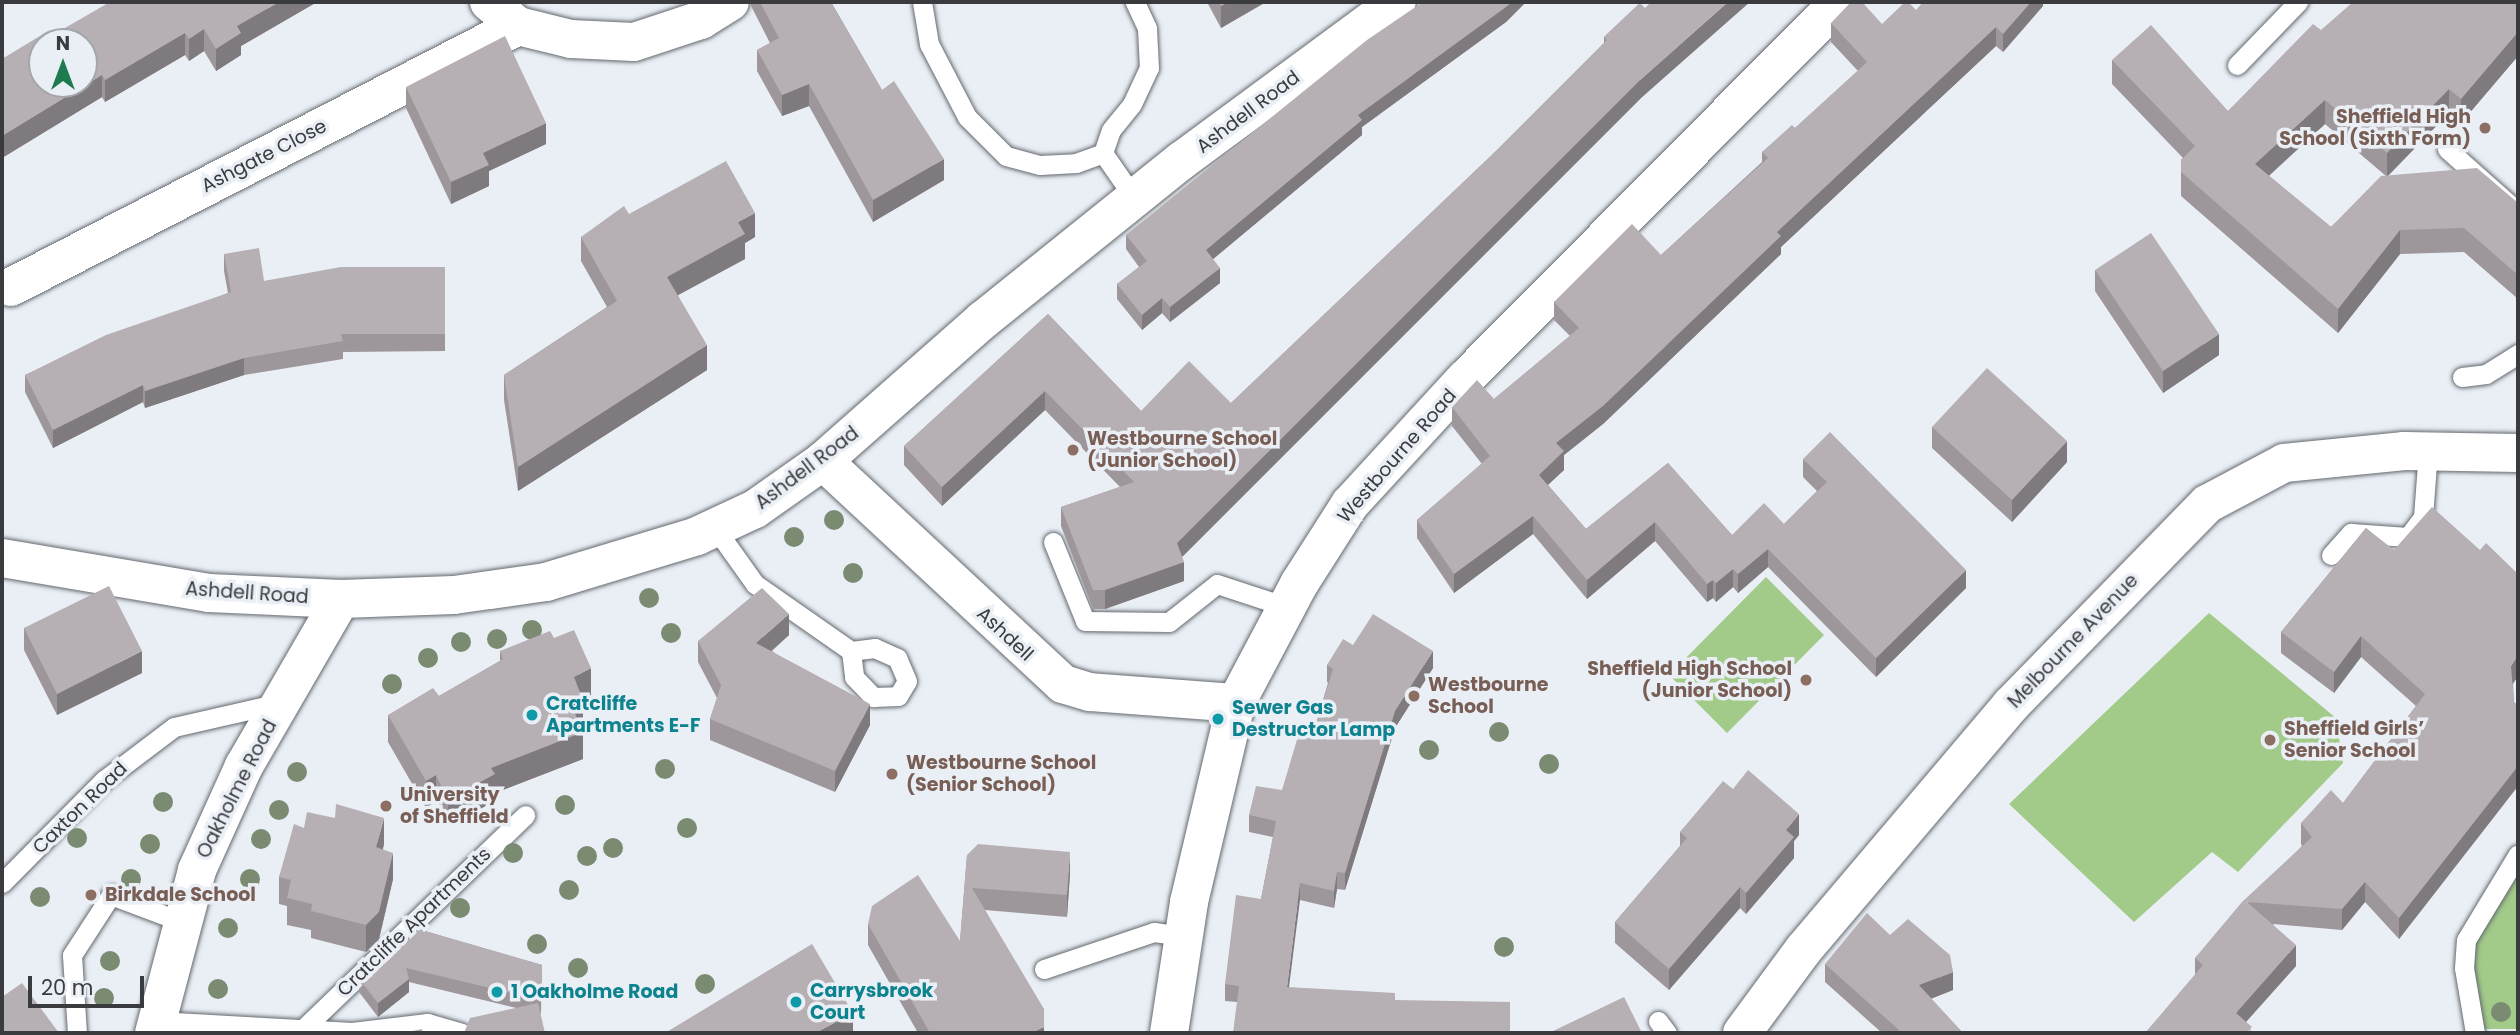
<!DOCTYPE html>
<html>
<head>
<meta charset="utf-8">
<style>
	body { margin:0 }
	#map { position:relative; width:2520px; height:1035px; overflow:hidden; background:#eaeff6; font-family:Poppins,sans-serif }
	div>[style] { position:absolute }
	.green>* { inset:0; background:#a2ca89 }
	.roads { filter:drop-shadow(0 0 2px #64696f) drop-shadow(0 0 2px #64696f) }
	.lane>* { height:19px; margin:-9.5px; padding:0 9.5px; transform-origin:9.5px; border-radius:9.5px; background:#fff }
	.street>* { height:38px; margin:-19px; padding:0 19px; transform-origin:19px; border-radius:19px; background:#fff }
	.trees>* { width:20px; height:20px; margin:-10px; border-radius:50%; background:#7a8b72 }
	.wall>* { inset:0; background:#9d969a }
	.shaded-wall>* { inset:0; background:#7f7a7d }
	.building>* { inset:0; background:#b6afb3 }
	.dots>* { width:19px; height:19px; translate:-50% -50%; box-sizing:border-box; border:4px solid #eaeff6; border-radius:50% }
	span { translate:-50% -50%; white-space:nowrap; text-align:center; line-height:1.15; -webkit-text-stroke:7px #eaeff6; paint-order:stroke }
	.street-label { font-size:19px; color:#393b3e }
	.education-label { font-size:19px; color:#785e54; font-weight:700 }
	.right { translate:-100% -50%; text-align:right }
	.left { translate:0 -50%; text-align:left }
	.culture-label { font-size:19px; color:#0d838f; font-weight:700 }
	.frame { position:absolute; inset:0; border:4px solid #393b3e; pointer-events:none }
	.north { position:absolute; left:28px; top:28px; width:70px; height:70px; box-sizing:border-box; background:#eaeff6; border:2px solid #a3a7ac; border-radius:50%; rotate:0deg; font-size:19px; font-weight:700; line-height:28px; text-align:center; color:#393b3e }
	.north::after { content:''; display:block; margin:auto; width:24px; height:32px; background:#1e7a4f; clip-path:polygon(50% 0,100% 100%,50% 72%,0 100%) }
	.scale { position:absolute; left:28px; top:976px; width:116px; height:32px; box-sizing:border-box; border:4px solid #393b3e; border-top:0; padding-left:9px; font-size:21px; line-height:24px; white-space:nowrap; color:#393b3e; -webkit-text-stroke:5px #eaeff6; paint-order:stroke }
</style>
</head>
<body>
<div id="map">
	<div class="green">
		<div style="clip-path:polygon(1766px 577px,1824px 635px,1727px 733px,1669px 675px)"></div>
		<div style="clip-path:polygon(2209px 613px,2336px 718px,2343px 763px,2238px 872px,2212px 852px,2134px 922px,2009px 804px)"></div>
		<div style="clip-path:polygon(2518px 854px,2518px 1029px,2474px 1029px,2466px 940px)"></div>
	</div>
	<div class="roads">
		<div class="lane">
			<div style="left:922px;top:2px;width:43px;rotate:80.5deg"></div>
			<div style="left:929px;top:44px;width:82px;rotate:62.5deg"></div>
			<div style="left:967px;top:117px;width:55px;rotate:45deg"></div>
			<div style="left:1006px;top:156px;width:35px;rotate:15deg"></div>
			<div style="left:1040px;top:165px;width:36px;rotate:-3deg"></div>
			<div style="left:1076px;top:163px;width:29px;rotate:-20deg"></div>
			<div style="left:2237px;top:65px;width:88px;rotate:-45.9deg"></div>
			<div style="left:2447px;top:149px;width:95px;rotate:41.6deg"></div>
			<div style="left:1103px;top:153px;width:24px;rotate:-71deg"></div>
			<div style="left:1111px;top:130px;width:33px;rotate:-51deg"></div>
			<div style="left:1132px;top:104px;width:40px;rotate:-65deg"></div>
			<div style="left:1149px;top:68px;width:40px;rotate:-92.9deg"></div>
			<div style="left:1147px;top:28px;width:29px;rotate:-115deg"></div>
			<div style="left:1103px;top:153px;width:56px;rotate:55.2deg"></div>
			<div style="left:2462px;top:377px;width:24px;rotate:-7deg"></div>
			<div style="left:2486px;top:374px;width:38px;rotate:-32deg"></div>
			<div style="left:715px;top:528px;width:69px;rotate:54.5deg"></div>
			<div style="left:755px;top:584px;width:117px;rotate:34.9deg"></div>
			<div style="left:851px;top:651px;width:26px;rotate:83deg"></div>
			<div style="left:854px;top:677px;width:28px;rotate:46deg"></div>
			<div style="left:873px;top:697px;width:25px;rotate:-2deg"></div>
			<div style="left:898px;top:696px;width:17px;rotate:-59deg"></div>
			<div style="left:907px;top:681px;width:25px;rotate:-113deg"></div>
			<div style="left:897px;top:658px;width:24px;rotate:-156deg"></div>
			<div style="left:875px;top:648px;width:24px;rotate:173deg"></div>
			<div style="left:1053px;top:542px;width:85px;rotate:67.9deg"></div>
			<div style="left:1085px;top:621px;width:84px;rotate:0.7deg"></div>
			<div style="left:1169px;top:622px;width:61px;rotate:-38.4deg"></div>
			<div style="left:1217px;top:584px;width:74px;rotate:18.2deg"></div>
			<div style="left:2331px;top:555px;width:30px;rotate:-48deg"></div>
			<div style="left:2351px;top:533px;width:57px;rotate:4deg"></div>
			<div style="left:2408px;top:537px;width:25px;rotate:-53deg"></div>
			<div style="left:2423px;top:517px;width:66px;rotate:-85.7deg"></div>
			<div style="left:2px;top:883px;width:145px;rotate:-45.3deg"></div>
			<div style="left:104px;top:780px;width:88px;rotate:-37.1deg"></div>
			<div style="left:174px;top:727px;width:109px;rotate:-12.8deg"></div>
			<div style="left:1044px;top:969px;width:116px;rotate:-18.6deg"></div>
			<div style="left:1154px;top:932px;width:30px;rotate:8deg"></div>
			<div style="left:157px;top:1021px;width:195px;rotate:3.2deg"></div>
			<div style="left:352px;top:1032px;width:76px;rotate:-6.8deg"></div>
			<div style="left:427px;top:1023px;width:36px;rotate:16deg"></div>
			<div style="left:1658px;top:1021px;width:15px;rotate:53deg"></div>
			<div style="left:304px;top:1028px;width:307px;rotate:-43.9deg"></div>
			<div style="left:77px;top:1033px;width:78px;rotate:-93.7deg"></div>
			<div style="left:72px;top:955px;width:72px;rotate:-57deg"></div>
			<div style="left:111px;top:895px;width:76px;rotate:20.8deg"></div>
			<div style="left:2475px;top:1033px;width:66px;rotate:-99.6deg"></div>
			<div style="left:2464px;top:968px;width:28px;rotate:-86deg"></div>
			<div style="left:2466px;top:940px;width:100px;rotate:-58.8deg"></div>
		</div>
		<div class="street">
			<div style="left:489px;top:2px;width:38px;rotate:40deg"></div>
			<div style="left:518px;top:26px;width:55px;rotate:13.8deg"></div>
			<div style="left:571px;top:39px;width:63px;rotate:2.7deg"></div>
			<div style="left:634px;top:42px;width:71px;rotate:-18.2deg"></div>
			<div style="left:701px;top:20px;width:34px;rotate:-32deg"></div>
			<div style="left:11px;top:287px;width:570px;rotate:-27.24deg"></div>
			<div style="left:823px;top:461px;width:328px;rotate:42.9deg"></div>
			<div style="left:1063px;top:684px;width:28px;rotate:17deg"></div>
			<div style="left:1090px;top:692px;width:146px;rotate:4.3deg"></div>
			<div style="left:2px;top:558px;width:210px;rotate:9.6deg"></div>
			<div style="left:209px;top:593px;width:132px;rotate:2.6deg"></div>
			<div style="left:341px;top:599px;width:113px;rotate:-2deg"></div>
			<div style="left:454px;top:595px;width:93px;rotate:-8deg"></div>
			<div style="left:546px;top:582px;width:158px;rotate:-16.9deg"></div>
			<div style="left:697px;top:536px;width:64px;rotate:-25deg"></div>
			<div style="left:755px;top:509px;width:83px;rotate:-35.2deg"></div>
			<div style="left:823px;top:461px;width:213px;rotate:-41.4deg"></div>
			<div style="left:983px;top:320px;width:254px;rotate:-38.8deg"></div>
			<div style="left:1181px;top:161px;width:268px;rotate:-36.4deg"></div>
			<div style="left:154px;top:1033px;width:169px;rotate:-75.2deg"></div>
			<div style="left:197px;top:870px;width:114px;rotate:-65.7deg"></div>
			<div style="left:244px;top:766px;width:193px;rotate:-59.9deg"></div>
			<div style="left:1169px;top:1033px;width:133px;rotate:-81.3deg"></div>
			<div style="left:1189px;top:902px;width:204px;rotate:-76.7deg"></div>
			<div style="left:1236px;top:703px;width:135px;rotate:-62.1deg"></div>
			<div style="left:1299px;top:584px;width:95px;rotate:-57.5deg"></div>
			<div style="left:1350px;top:504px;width:170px;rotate:-47.4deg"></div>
			<div style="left:1465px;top:379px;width:531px;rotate:-45.23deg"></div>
			<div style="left:1742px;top:1033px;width:104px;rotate:-53.6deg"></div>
			<div style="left:1804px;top:949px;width:320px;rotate:-49.7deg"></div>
			<div style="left:2011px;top:705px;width:281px;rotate:-45.7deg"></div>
			<div style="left:2207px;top:504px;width:87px;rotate:-28deg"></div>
			<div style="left:2284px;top:463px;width:121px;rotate:-5.7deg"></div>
			<div style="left:2404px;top:451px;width:114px;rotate:1deg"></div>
		</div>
	</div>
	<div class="trees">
		<div style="left:834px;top:520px"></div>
		<div style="left:794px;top:537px"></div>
		<div style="left:853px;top:573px"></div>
		<div style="left:649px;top:598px"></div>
		<div style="left:532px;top:630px"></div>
		<div style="left:671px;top:633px"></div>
		<div style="left:497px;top:639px"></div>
		<div style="left:461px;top:642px"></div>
		<div style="left:428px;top:658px"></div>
		<div style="left:392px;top:684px"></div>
		<div style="left:1499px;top:732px"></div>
		<div style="left:1429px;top:750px"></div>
		<div style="left:1549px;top:764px"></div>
		<div style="left:665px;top:769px"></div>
		<div style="left:297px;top:772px"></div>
		<div style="left:163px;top:802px"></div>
		<div style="left:565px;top:805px"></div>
		<div style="left:279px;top:810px"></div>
		<div style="left:687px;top:828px"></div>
		<div style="left:77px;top:838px"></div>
		<div style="left:261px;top:839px"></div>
		<div style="left:150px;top:844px"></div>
		<div style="left:613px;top:848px"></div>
		<div style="left:513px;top:853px"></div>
		<div style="left:587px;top:856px"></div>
		<div style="left:131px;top:879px"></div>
		<div style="left:250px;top:879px"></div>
		<div style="left:569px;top:890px"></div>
		<div style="left:40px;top:897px"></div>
		<div style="left:460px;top:908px"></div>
		<div style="left:228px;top:928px"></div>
		<div style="left:537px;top:944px"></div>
		<div style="left:1504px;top:947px"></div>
		<div style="left:110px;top:961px"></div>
		<div style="left:578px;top:968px"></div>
		<div style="left:705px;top:984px"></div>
		<div style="left:218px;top:989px"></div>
		<div style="left:104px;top:998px"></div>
		<div style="left:2501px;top:1012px"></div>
	</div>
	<div class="wall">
		<div style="clip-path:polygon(317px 2px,241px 46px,241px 55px,216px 71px,204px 51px,189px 61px,185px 55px,105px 102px,102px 97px,2px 158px,2px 59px,51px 36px)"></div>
		<div style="clip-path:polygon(751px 2px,831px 2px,882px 90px,944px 180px,873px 222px,809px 106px,782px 116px,757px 71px,757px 50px,770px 43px,751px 6px)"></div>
		<div style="clip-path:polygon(1207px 2px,1266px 2px,1221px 28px)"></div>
		<div style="clip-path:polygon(1423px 2px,1526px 2px,1506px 22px,1362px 127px,1362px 135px,1213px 259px,1220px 283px,1170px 322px,1162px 313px,1142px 330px,1117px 299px,1117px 284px,1139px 267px,1126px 249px,1126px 235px)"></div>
		<div style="clip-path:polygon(2043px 2px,2043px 6px,2003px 52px,1996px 46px,1781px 247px,1781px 254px,1603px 424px,1564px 455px,1564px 470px,1548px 485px,1586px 529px,1668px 463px,1732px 535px,1784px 524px,1817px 491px,1803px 477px,1803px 459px,1966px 588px,1876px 677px,1768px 567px,1738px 593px,1733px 587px,1716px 602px,1713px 598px,1707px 602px,1655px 541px,1587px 599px,1533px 534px,1454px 593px,1417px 538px,1417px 520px,1482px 464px,1452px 426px,1452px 407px,1494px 399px,1570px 336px,1554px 320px,1554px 302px,1661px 255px,1762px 162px,1762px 152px,1795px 128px,1858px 71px,1831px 42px,1831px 23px,1882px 24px,1916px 10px)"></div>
		<div style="clip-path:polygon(evenodd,2518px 2px,2518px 56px,2461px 123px,2449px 113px,2387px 176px,2518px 203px,2518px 299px,2464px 252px,2400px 254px,2338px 333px,2181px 196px,2181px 160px,2183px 158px,2112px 84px,2112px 60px,2228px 111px,2321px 30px,2518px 2px,2325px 124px,2386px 176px,2331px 227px,2269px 176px,2325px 124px)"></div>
		<div style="clip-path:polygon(1640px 3px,1640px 99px,1182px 557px,1184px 581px,1105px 609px,1093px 609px,1061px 526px,1061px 507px,1120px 487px,1045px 410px,942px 506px,904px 465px,904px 446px,1048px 314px,1141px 411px,1231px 403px,1496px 151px,1604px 43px,1604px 37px)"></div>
		<div style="clip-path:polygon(406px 87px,546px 144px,489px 171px,489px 186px,451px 204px,406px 108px)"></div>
		<div style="clip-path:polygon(629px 214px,755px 237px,745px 243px,745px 259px,678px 295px,707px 370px,518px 491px,504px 400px,504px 375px,607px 307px,581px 261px,581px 237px)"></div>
		<div style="clip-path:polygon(224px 254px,264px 281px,445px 267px,445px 351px,343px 352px,343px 359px,244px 375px,145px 408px,143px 402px,53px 448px,25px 392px,25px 375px,228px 293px,224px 271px)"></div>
		<div style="clip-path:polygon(2095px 270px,2219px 355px,2163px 393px,2095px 291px)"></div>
		<div style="clip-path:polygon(1932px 427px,2067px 462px,2012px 522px,1932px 448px)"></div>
		<div style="clip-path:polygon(2366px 528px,2518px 676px,2513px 684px,2514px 702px,2518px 706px,2518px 786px,2399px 939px,2365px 902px,2342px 930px,2273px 924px,2296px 966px,2246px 1022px,2252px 1033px,2195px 975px,2195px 958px,2302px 846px,2301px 844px,2301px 823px,2343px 803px,2416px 706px,2361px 657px,2334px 693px,2281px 653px,2281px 632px)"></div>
		<div style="clip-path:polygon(24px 628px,142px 673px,57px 715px,24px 650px)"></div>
		<div style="clip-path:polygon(789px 635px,772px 651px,870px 725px,835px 792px,710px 740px,710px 719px,717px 698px,698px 662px,698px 641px)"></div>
		<div style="clip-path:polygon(554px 638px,591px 695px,583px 699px,583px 726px,581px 727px,583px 759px,495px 793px,495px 801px,448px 826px,436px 801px,426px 808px,388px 742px,388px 715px,439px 696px,500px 661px,500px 651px)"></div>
		<div style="clip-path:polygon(1353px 645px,1433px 668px,1395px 728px,1345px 890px,1337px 889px,1334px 908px,1300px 900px,1237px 1002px,1225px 1001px,1225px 984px,1261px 899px,1273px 837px,1249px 832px,1249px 815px,1282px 790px,1312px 737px,1328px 683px,1327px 682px,1327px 665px)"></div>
		<div style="clip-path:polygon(1733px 789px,1799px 835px,1794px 841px,1794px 858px,1746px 914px,1740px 908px,1669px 990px,1615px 943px,1615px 922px,1680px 846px,1680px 832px)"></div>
		<div style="clip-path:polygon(304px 828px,384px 844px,383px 849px,393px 879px,379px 939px,366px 952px,311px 938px,311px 930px,287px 925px,287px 906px,279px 904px,279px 877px)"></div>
		<div style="clip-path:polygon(967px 855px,1070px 873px,1067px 917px,985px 910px,1044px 1033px,918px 1033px,868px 945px,868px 924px,960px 941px)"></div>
		<div style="clip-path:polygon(418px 929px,542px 965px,541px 1014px,409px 982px,409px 992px,378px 1017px,359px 992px,359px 979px)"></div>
		<div style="clip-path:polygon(1890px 935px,1953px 990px,1931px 999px,1963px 1033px,1882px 1033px,1825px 982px,1825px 964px)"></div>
	</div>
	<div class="shaded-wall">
		<div style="clip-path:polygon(279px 2px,317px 2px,241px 46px,241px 55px,216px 71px,216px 49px,237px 26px)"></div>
		<div style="clip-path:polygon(1229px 2px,1266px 2px,1221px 28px,1221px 6px)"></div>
		<div style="clip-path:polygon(1512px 2px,1526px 2px,1506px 22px,1362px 127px,1362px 135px,1206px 265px,1206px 250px,1358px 115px)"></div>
		<div style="clip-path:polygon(1728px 2px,1750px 2px,1640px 99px,1177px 562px,1177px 543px,1640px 80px)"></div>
		<div style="clip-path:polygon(2031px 2px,2043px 2px,2043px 6px,2003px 52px,2003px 34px)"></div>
		<div style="clip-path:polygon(1996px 27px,1996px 46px,1781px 247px,1781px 254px,1603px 424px,1564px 455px,1564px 470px,1539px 493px,1539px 475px,1556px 443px,1777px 232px)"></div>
		<div style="clip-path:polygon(204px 29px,204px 51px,189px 61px,189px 39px)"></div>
		<div style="clip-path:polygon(2518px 32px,2518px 56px,2461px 123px,2461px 99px)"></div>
		<div style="clip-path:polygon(185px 33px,185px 55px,105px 102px,105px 80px)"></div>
		<div style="clip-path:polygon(102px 75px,102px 97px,2px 158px,2px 136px)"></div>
		<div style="clip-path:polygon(809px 84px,809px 106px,782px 116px,782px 95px)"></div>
		<div style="clip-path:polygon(2449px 89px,2449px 113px,2387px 177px,2387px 153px)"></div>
		<div style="clip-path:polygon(2325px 100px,2325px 124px,2255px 188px,2255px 164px)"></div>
		<div style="clip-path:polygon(546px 123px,546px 144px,489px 171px,489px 186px,451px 204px,451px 182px,483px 153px)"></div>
		<div style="clip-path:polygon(944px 159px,944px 180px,873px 222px,873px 200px)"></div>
		<div style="clip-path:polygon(755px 213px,755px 237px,745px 243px,745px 259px,667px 301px,667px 277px,738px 222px)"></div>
		<div style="clip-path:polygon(2400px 230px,2400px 254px,2338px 333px,2338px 309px)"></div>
		<div style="clip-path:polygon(1220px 268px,1220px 283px,1170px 322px,1170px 307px)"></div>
		<div style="clip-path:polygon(1162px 298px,1162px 313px,1142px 330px,1142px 315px)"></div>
		<div style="clip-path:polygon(2219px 334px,2219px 355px,2163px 393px,2163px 371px)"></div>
		<div style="clip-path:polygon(707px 345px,707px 370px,518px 491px,518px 467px)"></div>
		<div style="clip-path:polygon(244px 358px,244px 375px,145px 408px,145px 391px)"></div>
		<div style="clip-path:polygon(143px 385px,143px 402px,53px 448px,53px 430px)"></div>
		<div style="clip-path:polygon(1045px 391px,1045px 410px,942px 506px,942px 487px)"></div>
		<div style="clip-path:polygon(2067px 441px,2067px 462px,2012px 522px,2012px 500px)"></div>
		<div style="clip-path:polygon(1533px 516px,1533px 534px,1454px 593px,1454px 574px)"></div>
		<div style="clip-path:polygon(1655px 522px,1655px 541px,1587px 599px,1587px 580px)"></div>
		<div style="clip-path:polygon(1768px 549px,1768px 567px,1738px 593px,1738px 574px)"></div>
		<div style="clip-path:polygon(1184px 562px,1184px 581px,1105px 609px,1105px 590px)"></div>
		<div style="clip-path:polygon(1733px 569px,1733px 587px,1716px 602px,1716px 583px)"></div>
		<div style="clip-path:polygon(1966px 570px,1966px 588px,1876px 677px,1876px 658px)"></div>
		<div style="clip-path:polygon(1713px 580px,1713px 598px,1707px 602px,1707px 584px)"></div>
		<div style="clip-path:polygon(789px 614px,789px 635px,756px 664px,756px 643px)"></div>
		<div style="clip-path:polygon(2361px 636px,2361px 657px,2334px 693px,2334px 672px)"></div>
		<div style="clip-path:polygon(142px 651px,142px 673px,57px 715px,57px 694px)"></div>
		<div style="clip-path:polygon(1433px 651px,1433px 668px,1395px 728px,1345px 890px,1345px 873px,1395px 711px)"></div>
		<div style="clip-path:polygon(2518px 655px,2518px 676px,2511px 686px,2511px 666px)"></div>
		<div style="clip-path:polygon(591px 668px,591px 695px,579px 701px,583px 700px,583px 726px,571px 730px,571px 704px,574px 677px)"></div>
		<div style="clip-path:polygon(870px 704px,870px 725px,835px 792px,835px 771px)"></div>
		<div style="clip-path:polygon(583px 732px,583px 759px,495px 793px,495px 801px,448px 826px,448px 800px,491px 768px)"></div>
		<div style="clip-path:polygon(2518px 766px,2518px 786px,2399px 939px,2399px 918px)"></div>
		<div style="clip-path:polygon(436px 775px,436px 801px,426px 808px,426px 781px)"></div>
		<div style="clip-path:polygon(1799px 814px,1799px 835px,1794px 841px,1794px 858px,1746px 914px,1746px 893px,1786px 830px)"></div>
		<div style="clip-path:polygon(384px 818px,384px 844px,376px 874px,376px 847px)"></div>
		<div style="clip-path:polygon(1070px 852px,1070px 873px,1067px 917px,1067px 895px)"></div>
		<div style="clip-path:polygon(393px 853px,393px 879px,379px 939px,366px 952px,366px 925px)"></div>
		<div style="clip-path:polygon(1337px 872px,1337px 889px,1334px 908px,1334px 891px)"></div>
		<div style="clip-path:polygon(2365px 882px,2365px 902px,2342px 930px,2342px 909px)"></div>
		<div style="clip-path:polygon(1300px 883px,1300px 900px,1287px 1003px,1287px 987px)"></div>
		<div style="clip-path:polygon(1740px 887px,1740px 908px,1669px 990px,1669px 969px)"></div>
		<div style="clip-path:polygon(2296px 945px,2296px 966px,2236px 1033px,2236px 1013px)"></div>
		<div style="clip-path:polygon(1953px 972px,1953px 990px,1919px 1003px,1919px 985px)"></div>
		<div style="clip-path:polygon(409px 979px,409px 992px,378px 1017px,378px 1003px)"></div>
		<div style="clip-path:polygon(853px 1013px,853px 1033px,815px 1033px)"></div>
		<div style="clip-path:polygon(1044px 1027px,1044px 1033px,1032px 1033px)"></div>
	</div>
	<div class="building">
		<div style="clip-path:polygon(evenodd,110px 2px,279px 2px,237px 26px,241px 33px,216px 49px,204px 29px,189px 39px,185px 33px,105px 80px,102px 75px,2px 136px,2px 59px,48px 31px,51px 36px,110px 2px,42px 42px,84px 42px,84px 84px,42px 84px,42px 42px)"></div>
		<div style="clip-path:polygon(760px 2px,831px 2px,882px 90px,894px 81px,944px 159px,873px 200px,809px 84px,782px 95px,757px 50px,779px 38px)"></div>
		<div style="clip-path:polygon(1219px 2px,1229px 2px,1221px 6px)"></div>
		<div style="clip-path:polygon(1423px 2px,1512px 2px,1506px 7px,1358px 115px,1362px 120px,1206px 250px,1220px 268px,1170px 307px,1162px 298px,1142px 315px,1117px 284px,1147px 261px,1126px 235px,1367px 40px)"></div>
		<div style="clip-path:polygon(1651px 2px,1728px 2px,1640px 80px,1177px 543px,1184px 562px,1105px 590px,1093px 590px,1061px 507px,1134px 482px,1045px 391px,942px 487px,904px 446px,1048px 314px,1141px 411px,1189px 361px,1231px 403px,1496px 151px,1607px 40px,1604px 37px,1640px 3px,1645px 8px)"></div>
		<div style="clip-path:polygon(1851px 2px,1862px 2px,1882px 24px,1905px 2px,1908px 2px,1916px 10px,1923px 2px,2031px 2px,2003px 34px,1996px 27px,1777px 232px,1781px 236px,1603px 406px,1556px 443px,1564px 451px,1539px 475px,1586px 529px,1668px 463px,1732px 535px,1764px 503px,1784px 524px,1827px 482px,1803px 459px,1830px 432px,1966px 570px,1876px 658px,1768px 549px,1738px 574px,1733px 569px,1716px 583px,1713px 580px,1707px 584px,1655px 522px,1587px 580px,1533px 516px,1454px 574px,1417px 520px,1490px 456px,1452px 407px,1477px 380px,1494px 399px,1579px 328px,1554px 302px,1632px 224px,1661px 255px,1768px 158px,1762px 152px,1792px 125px,1795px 128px,1867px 62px,1831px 23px)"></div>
		<div style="clip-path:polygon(2353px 2px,2518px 2px,2518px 32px,2461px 99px,2449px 89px,2387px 153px,2325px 100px,2255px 164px,2331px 227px,2381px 176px,2477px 168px,2518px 203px,2518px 275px,2464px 228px,2400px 230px,2338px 309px,2181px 172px,2181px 160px,2195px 146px,2112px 60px,2151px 25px,2228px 111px,2313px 24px,2321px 30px)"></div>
		<div style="clip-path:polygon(505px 36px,546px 123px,483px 153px,489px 165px,451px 182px,406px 87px)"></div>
		<div style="clip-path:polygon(726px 161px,755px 213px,738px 222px,745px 234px,667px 277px,707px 345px,518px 467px,504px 375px,617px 301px,581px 237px,624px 206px,629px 214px)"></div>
		<div style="clip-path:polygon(2151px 233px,2219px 334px,2163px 371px,2095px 270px)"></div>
		<div style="clip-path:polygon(259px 248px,264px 281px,341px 267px,445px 267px,445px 334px,341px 334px,343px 341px,244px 358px,145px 391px,143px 385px,53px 430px,25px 375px,106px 335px,231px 292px,224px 254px)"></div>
		<div style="clip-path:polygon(1987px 368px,2067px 441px,2012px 500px,1932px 427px)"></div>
		<div style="clip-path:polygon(2432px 507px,2480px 550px,2486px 543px,2518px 574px,2518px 655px,2511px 666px,2514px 702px,2518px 706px,2518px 766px,2399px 918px,2365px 882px,2342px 909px,2247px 902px,2296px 945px,2236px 1013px,2252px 1027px,2246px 1033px,2145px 1033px,2203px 965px,2195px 958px,2242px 902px,2312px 837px,2301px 823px,2331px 790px,2343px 803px,2425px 694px,2361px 636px,2334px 672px,2281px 632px,2366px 528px,2394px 550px)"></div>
		<div style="clip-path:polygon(109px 586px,142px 651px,57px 694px,24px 628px)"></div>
		<div style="clip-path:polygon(762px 588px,789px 614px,756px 643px,870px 704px,835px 771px,710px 719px,721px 685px,698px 641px)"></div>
		<div style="clip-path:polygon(1373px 614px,1433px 651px,1395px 711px,1345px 873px,1337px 872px,1334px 891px,1300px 883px,1287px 987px,1395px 993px,1395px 1000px,1510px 1002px,1510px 1033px,1233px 1033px,1239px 986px,1225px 984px,1236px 895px,1261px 899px,1276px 821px,1249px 815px,1256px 786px,1282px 790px,1299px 733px,1312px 737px,1333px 669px,1327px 665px,1343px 639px,1353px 645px)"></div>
		<div style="clip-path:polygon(574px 630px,591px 668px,574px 677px,583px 700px,571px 704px,583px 732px,491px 768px,495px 774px,448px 800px,436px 775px,426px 781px,388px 715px,433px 688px,439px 696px,503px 659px,500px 651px,550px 631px,554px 638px)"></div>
		<div style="clip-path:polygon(1748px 770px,1799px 814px,1786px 830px,1794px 837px,1746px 893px,1740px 887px,1669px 969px,1615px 922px,1687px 838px,1680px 832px,1723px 781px,1733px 789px)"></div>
		<div style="clip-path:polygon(336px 804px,384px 818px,376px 847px,393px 853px,379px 912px,366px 925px,311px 911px,312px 904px,287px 898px,291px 880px,279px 877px,294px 824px,304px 828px,307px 812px,335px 818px)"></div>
		<div style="clip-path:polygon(978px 844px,1070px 852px,1067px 895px,972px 888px,1044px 1009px,1044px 1027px,1032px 1033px,930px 1033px,868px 924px,872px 906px,918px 875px,960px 941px,967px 855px)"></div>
		<div style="clip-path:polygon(1867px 913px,1890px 935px,1908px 919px,1950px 955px,1953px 972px,1919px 985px,1963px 1033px,1895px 1033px,1899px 1030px,1825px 964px)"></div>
		<div style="clip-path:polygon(418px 929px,542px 965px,541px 1000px,406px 968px,409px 979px,378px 1003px,359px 979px)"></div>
		<div style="clip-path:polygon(812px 944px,853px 1013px,815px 1033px,665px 1033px)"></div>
		<div style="clip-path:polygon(22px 983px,59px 1033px,2px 1033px,2px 997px)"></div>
		<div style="clip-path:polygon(1624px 997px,1642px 1033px,1549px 1033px)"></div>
		<div style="clip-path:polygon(538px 1003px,545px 1033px,464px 1033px,470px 1018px)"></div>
		<div style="clip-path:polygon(422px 1029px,423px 1033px,403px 1033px)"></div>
	</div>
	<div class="dots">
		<div style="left:2485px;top:128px;background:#8d6e63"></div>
		<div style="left:1073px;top:450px;background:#8d6e63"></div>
		<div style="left:1806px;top:680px;background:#8d6e63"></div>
		<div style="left:1414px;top:696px;background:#8d6e63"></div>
		<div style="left:532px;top:715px;background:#0f9aa8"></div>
		<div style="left:1218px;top:719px;background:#0f9aa8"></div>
		<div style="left:2270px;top:740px;background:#8d6e63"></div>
		<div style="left:892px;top:774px;background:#8d6e63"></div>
		<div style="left:386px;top:806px;background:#8d6e63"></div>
		<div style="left:91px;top:895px;background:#8d6e63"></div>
		<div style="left:497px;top:992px;background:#0f9aa8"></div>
		<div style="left:796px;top:1002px;background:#0f9aa8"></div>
	</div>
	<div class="street-label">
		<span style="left:1248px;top:112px;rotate:-37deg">Ashdell Road</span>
		<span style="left:264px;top:156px;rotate:-27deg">Ashgate Close</span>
		<span style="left:1397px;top:456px;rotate:-49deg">Westbourne Road</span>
		<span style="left:807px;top:468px;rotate:-37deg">Ashdell Road</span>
		<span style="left:247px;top:593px;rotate:4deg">Ashdell Road</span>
		<span style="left:1005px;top:634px;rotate:43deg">Ashdell</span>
		<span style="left:2073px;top:641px;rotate:-46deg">Melbourne Avenue</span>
		<span style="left:237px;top:789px;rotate:-63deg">Oakholme Road</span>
		<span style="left:80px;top:808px;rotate:-44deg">Caxton Road</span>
		<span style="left:414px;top:922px;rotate:-44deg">Cratcliffe Apartments</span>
	</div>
	<div class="education-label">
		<span class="right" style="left:2471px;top:128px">Sheffield High<br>School (Sixth Form)</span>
		<span class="left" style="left:1087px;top:450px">Westbourne School<br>(Junior School)</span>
		<span class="right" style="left:1792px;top:680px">Sheffield High School<br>(Junior School)</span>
		<span class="left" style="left:1428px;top:696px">Westbourne<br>School</span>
		<span class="left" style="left:2284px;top:740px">Sheffield Girls’<br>Senior School</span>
		<span class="left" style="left:906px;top:774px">Westbourne School<br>(Senior School)</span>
		<span class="left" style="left:400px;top:806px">University<br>of Sheffield</span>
		<span class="left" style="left:105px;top:895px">Birkdale School</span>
	</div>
	<div class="culture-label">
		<span class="left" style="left:546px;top:715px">Cratcliffe<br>Apartments E-F</span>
		<span class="left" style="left:1232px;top:719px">Sewer Gas<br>Destructor Lamp</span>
		<span class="left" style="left:810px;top:1002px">Carrysbrook<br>Court</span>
		<span class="left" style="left:511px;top:992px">1 Oakholme Road</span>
	</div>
	<div class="frame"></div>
	<div class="north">N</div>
	<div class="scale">20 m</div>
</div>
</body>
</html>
